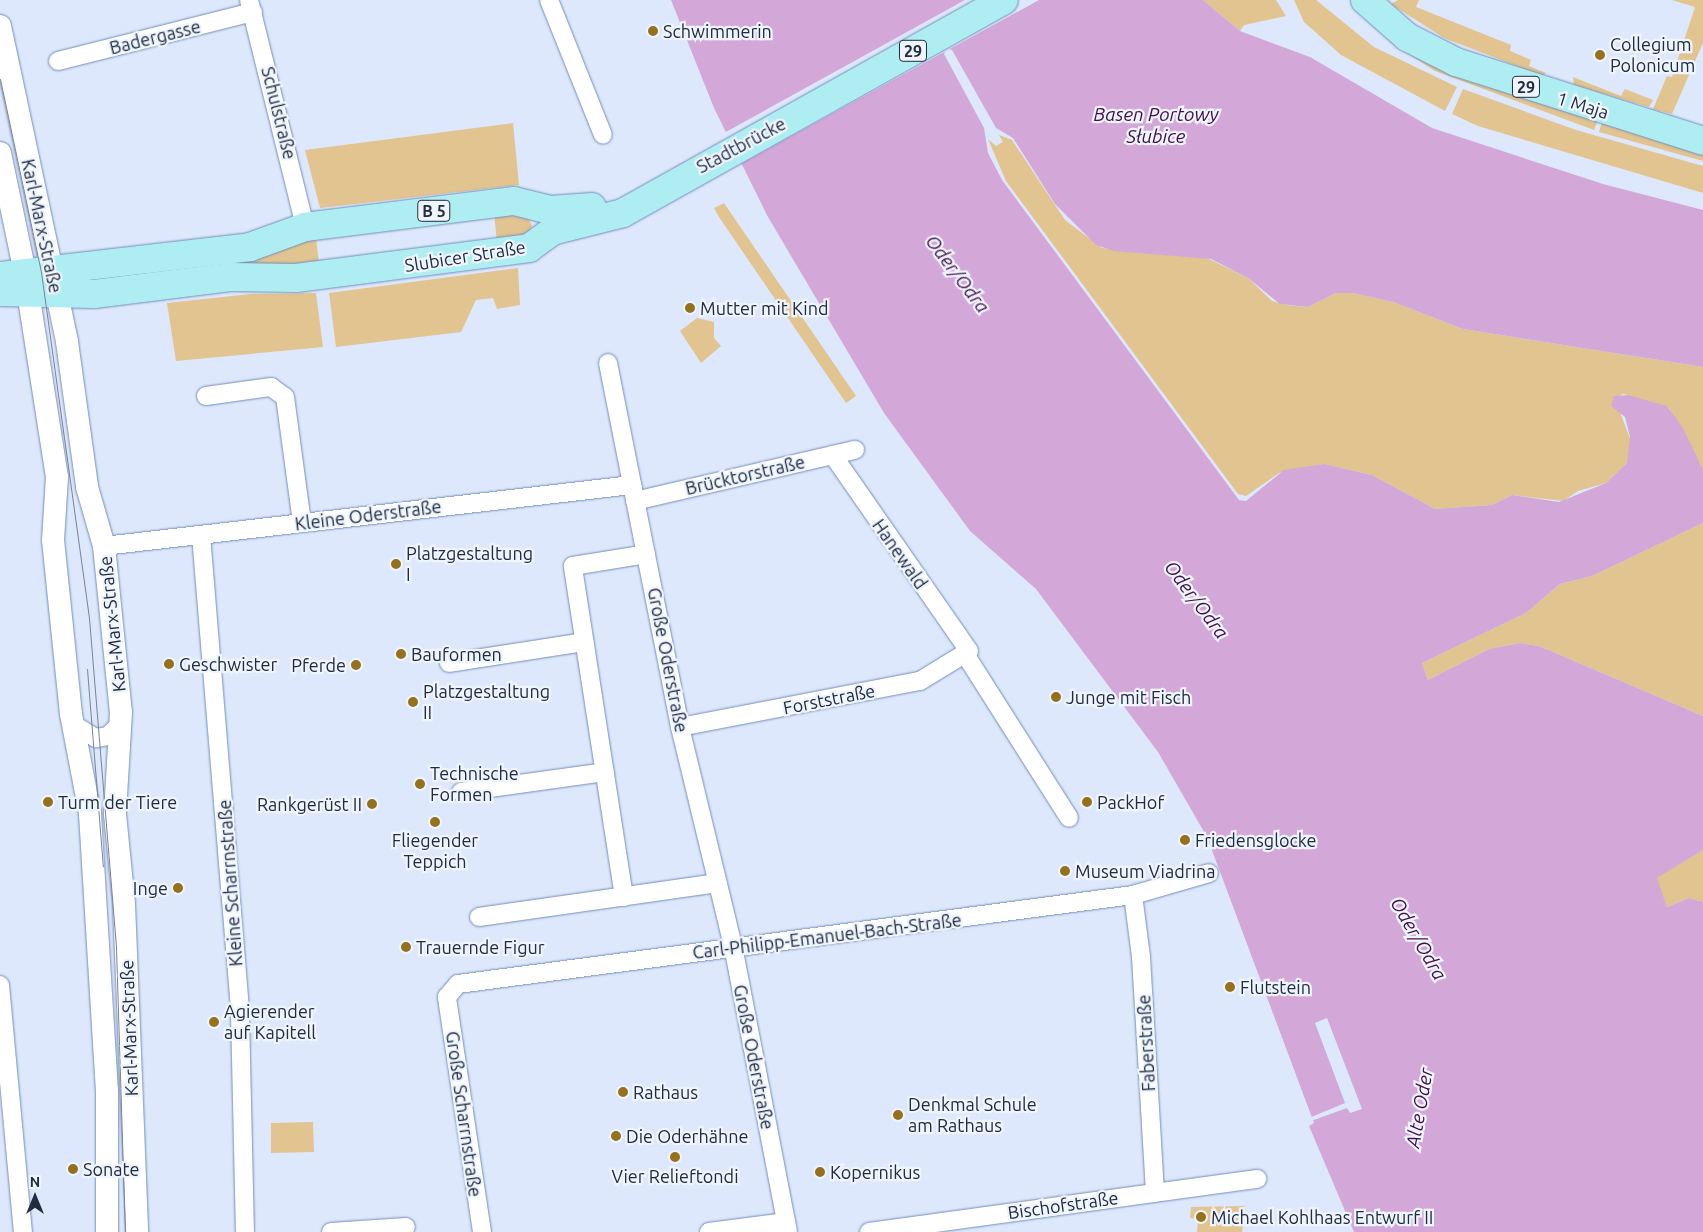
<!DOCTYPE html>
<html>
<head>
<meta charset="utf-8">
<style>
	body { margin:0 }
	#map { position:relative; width:1703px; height:1232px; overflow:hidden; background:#dde8fc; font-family:Ubuntu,sans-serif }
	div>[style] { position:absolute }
	.green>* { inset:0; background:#e1c48f }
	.water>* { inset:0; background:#d3a8d8 }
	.pier>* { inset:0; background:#dde8fc }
	.roads { filter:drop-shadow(0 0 1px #748dbb) drop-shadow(0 0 1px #748dbb) }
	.minor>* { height:18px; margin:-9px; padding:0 9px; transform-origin:9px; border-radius:9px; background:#fff }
	.tertiary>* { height:22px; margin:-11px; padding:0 11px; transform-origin:11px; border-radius:11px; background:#fff }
	.primary>* { height:28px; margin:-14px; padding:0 14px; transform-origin:14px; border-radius:14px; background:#aeeef3 }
	.tram>* { height:1px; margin:-0.5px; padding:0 0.5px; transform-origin:0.5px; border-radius:0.5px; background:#788396 }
	.dots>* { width:14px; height:14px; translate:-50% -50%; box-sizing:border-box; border:2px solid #eff5ff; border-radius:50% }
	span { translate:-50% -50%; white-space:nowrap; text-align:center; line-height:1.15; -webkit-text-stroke:4.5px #eff5ff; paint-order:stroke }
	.shield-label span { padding:1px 4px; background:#eff5ff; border:1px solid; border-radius:4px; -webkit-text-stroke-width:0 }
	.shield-label { font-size:16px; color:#222c3f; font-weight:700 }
	.poi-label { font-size:18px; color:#222c3f }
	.left { translate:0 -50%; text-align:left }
	.right { translate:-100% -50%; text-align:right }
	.street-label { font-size:18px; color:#222c3f }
	.water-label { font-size:19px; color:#430f49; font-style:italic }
	.north { position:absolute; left:10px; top:1172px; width:50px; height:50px; -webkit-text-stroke:4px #eff5ff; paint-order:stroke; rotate:0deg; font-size:14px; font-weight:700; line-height:20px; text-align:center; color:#222c3f }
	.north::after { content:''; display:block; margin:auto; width:18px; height:22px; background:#222c3f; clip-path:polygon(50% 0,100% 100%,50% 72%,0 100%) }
</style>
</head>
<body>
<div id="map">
	<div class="green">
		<div style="clip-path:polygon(1203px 0,1276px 0,1286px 16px,1244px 25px,1240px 31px)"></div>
		<div style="clip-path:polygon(1294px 0,1316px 0,1374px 47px,1457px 87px,1445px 111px,1341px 55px,1304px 22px)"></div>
		<div style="clip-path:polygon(1398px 0,1419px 0,1416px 7px,1511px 45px,1510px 51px,1531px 60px,1529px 66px,1546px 73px,1543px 76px,1444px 38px,1391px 4px)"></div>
		<div style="clip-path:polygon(1672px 0,1703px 0,1703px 43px,1672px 114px,1653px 109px,1667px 76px,1672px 77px,1695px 7px)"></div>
		<div style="clip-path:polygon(1382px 37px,1424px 62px,1462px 77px,1598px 120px,1594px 130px,1435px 71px)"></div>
		<div style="clip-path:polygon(1573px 77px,1621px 96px,1625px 89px,1653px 100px,1649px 107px,1574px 85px)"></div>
		<div style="clip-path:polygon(1463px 89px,1576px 130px,1703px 166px,1703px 193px,1478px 126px,1452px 114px)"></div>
		<div style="clip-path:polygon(1602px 122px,1703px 152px,1703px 161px,1599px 132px)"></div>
		<div style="clip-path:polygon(513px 123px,519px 185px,320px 208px,305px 150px)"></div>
		<div style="clip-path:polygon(999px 135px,1012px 140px,1065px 220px,1102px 248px,1205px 257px,1248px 278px,1272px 301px,1286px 305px,1308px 307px,1336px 293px,1353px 293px,1393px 302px,1463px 329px,1703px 367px,1703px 470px,1669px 408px,1624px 394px,1620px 395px,1621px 415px,1631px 441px,1627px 463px,1606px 483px,1578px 491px,1563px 501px,1512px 495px,1492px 505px,1435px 509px,1372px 475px,1324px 464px,1279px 473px,1246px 496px,1238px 494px,1006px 181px,988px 139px,996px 146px,1003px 142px)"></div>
		<div style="clip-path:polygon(724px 203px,856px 396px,846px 403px,719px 217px,714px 208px)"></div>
		<div style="clip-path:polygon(494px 212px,526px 213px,532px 226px,529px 233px,497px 243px)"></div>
		<div style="clip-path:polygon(315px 231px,320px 270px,208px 267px,223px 264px)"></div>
		<div style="clip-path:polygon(518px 268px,520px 305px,497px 309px,493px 298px,476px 300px,461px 332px,336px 347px,329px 293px)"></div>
		<div style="clip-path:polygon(316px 293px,323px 347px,176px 361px,167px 303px,250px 294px)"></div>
		<div style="clip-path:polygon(697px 318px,714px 322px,714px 338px,721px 346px,701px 363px,680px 331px)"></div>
		<div style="clip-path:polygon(1703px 523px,1703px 716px,1539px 646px,1520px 643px,1489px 649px,1428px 680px,1422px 663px,1526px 613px,1560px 584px,1592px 576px)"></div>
		<div style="clip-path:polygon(1703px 850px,1703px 902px,1689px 898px,1667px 907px,1656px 878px)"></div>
		<div style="clip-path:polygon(313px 1122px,314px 1152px,271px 1153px,271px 1123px)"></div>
		<div style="clip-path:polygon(1245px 1206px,1242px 1232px,1197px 1232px,1198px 1219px,1190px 1218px,1191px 1207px)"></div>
	</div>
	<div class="water">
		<div style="clip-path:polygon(671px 0,1203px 0,1240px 31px,1310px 57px,1432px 128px,1603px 184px,1703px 210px,1703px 367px,1463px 329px,1393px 302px,1353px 293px,1336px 293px,1308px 307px,1280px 304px,1248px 278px,1211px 259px,1114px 251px,1096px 245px,1055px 204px,1013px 138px,996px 128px,952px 50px,946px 48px,944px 54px,984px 128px,988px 153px,1002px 180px,1239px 500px,1246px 501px,1284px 470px,1324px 464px,1372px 475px,1435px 509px,1492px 505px,1512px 495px,1559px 502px,1606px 483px,1627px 463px,1630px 437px,1625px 417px,1611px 406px,1614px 396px,1628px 395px,1667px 406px,1683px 428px,1703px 470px,1703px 523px,1592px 576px,1560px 584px,1526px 613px,1422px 663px,1428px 680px,1489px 649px,1520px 643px,1539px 646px,1703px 716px,1703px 850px,1657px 878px,1667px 907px,1689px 898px,1703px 902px,1703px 1232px,1354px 1232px,1309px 1126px,1314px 1123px,1207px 837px,1158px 752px,1036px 589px,970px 531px,884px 413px,768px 217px,714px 108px)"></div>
	</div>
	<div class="pier">
		<div style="clip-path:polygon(965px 0,1039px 0,739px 165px,724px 133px)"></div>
		<div style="clip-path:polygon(1327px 1018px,1362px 1109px,1350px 1113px,1347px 1108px,1311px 1121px,1309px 1118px,1345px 1103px,1315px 1023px)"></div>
	</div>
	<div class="roads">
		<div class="minor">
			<div style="left:249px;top:0;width:234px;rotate:76.1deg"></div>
			<div style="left:549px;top:0;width:145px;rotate:68.2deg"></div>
			<div style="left:58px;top:61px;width:201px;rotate:-14.1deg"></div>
			<div style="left:608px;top:363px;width:371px;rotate:78.8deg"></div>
			<div style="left:680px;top:727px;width:225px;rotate:76.4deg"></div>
			<div style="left:733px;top:946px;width:291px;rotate:79.1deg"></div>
			<div style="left:206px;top:396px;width:66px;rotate:-7.9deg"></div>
			<div style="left:271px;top:387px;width:17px;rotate:36deg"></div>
			<div style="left:285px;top:397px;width:126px;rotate:82.3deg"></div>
			<div style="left:635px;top:501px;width:226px;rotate:-13.1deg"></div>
			<div style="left:201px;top:535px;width:481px;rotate:85.3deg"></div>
			<div style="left:240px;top:1014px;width:218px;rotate:88.7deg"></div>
			<div style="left:104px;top:546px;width:532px;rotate:-6.59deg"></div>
			<div style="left:965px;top:654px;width:194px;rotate:57.6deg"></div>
			<div style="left:449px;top:663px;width:137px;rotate:-8.8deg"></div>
			<div style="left:74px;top:725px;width:26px;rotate:31deg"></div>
			<div style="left:96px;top:738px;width:12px;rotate:-9deg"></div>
			<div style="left:108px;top:736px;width:18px;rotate:-45deg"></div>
			<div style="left:680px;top:727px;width:244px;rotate:-10.9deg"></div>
			<div style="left:920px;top:681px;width:57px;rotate:-31.5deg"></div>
			<div style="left:969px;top:651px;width:239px;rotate:-124.8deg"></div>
			<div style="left:461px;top:792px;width:145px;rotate:-7.9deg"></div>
			<div style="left:1133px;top:895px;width:63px;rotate:82.6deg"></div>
			<div style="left:1141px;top:957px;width:236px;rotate:86.6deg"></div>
			<div style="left:624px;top:897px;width:335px;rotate:-98.8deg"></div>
			<div style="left:573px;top:566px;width:74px;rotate:-9.3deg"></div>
			<div style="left:479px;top:917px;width:241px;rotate:-8.1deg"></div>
			<div style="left:0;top:985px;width:248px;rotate:84.7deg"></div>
			<div style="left:331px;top:1232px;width:75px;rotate:-3.8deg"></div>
			<div style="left:482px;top:1232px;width:238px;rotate:-98.5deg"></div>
			<div style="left:447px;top:997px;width:17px;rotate:-50deg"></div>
			<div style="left:458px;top:984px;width:681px;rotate:-7.51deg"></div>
			<div style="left:1133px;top:895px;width:79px;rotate:-16.1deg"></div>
			<div style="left:709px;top:1232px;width:78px;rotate:-7.4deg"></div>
			<div style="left:869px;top:1232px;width:392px;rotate:-7.8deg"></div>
		</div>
		<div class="tertiary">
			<div style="left:0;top:26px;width:323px;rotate:78deg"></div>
			<div style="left:67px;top:342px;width:146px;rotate:82.1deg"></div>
			<div style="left:87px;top:487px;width:61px;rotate:73.9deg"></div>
			<div style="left:104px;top:546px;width:167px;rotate:84.2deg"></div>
			<div style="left:121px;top:712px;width:102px;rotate:93.4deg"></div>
			<div style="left:115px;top:814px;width:90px;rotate:84.3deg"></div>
			<div style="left:124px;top:904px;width:328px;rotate:87.7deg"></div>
			<div style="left:0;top:153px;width:123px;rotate:78.2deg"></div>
			<div style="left:25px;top:273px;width:206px;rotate:81.1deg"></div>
			<div style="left:57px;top:477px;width:63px;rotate:93.6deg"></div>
			<div style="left:53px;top:540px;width:175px;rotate:84.1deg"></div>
			<div style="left:71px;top:714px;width:102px;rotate:79.2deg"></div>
			<div style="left:90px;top:814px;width:277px;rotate:86.5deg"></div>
			<div style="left:107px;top:1090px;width:142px;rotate:90deg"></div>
		</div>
		<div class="primary">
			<div style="left:1365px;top:0;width:56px;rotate:41.4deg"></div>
			<div style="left:1407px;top:37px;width:55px;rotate:27deg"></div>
			<div style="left:1456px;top:62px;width:259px;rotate:17.7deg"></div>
			<div style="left:1px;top:276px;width:251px;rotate:-6.6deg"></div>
			<div style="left:250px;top:247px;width:59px;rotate:-20deg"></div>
			<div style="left:305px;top:227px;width:211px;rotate:-7.1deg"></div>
			<div style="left:514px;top:201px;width:38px;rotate:14deg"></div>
			<div style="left:551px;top:210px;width:41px;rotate:-4.2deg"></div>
			<div style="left:0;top:292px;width:94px;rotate:1.2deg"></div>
			<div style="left:94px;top:294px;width:137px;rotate:-7.1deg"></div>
			<div style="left:230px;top:277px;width:66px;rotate:0.9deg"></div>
			<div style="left:296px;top:278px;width:235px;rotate:-7.3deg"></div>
			<div style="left:529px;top:248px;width:29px;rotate:-36deg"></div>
			<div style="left:552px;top:231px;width:73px;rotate:-14.2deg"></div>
			<div style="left:623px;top:213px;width:436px;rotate:-29.2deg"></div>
		</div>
	</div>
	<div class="tram">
		<div style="left:0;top:79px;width:197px;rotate:78deg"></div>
		<div style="left:41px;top:272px;width:349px;rotate:82.1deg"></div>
		<div style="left:89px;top:618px;width:331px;rotate:85.3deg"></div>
		<div style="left:116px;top:948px;width:284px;rotate:88.2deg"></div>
		<div style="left:87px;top:669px;width:198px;rotate:85.4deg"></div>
	</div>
	<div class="dots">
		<div style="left:653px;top:31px;background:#96711b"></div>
		<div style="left:1600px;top:55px;background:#96711b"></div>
		<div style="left:690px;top:308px;background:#96711b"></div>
		<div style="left:396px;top:564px;background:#96711b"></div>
		<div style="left:401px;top:654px;background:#96711b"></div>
		<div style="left:169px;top:664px;background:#96711b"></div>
		<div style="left:356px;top:665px;background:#96711b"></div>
		<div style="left:1056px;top:697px;background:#96711b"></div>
		<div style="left:413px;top:702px;background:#96711b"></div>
		<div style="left:420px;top:784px;background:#96711b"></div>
		<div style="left:48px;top:802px;background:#96711b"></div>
		<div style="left:1087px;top:802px;background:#96711b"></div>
		<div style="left:372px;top:804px;background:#96711b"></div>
		<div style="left:435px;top:822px;background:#96711b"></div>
		<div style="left:1185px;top:840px;background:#96711b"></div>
		<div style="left:1065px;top:871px;background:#96711b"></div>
		<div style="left:178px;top:888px;background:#96711b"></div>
		<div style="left:406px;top:947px;background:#96711b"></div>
		<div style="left:1230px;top:987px;background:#96711b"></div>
		<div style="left:214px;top:1022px;background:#96711b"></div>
		<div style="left:623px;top:1092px;background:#96711b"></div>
		<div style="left:898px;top:1115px;background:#96711b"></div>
		<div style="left:616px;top:1136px;background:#96711b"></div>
		<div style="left:675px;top:1157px;background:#96711b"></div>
		<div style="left:73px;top:1169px;background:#96711b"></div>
		<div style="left:820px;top:1172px;background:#96711b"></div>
		<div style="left:1201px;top:1217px;background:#96711b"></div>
	</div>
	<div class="shield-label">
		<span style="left:913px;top:51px">29</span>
		<span style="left:1526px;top:87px">29</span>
		<span style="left:434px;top:211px">B 5</span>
	</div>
	<div class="poi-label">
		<span class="left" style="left:663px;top:31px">Schwimmerin</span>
		<span class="left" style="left:1610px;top:55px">Collegium<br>Polonicum</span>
		<span class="left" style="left:700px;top:308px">Mutter mit Kind</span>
		<span class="left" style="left:406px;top:564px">Platzgestaltung<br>I</span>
		<span class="left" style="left:411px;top:654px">Bauformen</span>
		<span class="left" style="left:179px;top:664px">Geschwister</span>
		<span class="right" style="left:346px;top:665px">Pferde</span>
		<span class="left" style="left:423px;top:702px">Platzgestaltung<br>II</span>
		<span class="left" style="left:1066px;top:697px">Junge mit Fisch</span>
		<span class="left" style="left:430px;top:784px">Technische<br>Formen</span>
		<span class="left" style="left:58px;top:802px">Turm der Tiere</span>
		<span class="left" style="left:1097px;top:802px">PackHof</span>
		<span class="right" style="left:362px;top:804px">Rankgerüst II</span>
		<span class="left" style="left:1195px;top:840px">Friedensglocke</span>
		<span style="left:435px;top:851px">Fliegender<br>Teppich</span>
		<span class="left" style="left:1075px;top:871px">Museum Viadrina</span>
		<span class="right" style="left:168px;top:888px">Inge</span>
		<span class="left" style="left:416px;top:947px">Trauernde Figur</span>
		<span class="left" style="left:1240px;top:987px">Flutstein</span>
		<span class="left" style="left:224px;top:1022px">Agierender<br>auf Kapitell</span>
		<span class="left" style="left:633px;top:1092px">Rathaus</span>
		<span class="left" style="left:908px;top:1115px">Denkmal Schule<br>am Rathaus</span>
		<span class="left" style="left:626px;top:1136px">Die Oderhähne</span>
		<span class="left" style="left:83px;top:1169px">Sonate</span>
		<span class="left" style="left:830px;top:1172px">Kopernikus</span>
		<span style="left:675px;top:1176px">Vier Relieftondi</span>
		<span class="left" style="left:1211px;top:1217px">Michael Kohlhaas Entwurf II</span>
	</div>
	<div class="street-label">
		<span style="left:155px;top:37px;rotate:-14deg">Badergasse</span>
		<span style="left:1583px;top:105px;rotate:17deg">1 Maja</span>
		<span style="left:279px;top:113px;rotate:76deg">Schulstraße</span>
		<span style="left:741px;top:145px;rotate:-28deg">Stadtbrücke</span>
		<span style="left:42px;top:226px;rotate:78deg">Karl-Marx-Straße</span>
		<span style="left:465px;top:256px;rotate:-9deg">Slubicer Straße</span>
		<span style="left:745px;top:475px;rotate:-13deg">Brücktorstraße</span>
		<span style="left:368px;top:515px;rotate:-7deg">Kleine Oderstraße</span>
		<span style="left:900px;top:554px;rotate:55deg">Hanewald</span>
		<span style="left:112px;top:624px;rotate:-96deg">Karl-Marx-Straße</span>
		<span style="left:668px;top:660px;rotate:79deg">Große Oderstraße</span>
		<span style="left:829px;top:699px;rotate:-11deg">Forststraße</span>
		<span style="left:230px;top:883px;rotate:-94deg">Kleine Scharrnstraße</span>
		<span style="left:827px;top:936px;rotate:-7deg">Carl-Philipp-Emanuel-Bach-Straße</span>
		<span style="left:129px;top:1028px;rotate:-92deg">Karl-Marx-Straße</span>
		<span style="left:1146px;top:1043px;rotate:-93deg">Faberstraße</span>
		<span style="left:754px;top:1057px;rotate:79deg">Große Oderstraße</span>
		<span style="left:464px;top:1114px;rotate:82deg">Große Scharrnstraße</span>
		<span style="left:1063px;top:1205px;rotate:-8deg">Bischofstraße</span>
	</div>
	<div class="water-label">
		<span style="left:1156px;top:126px">Basen Portowy<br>Słubice</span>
		<span style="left:957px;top:274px;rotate:53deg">Oder/Odra</span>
		<span style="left:1196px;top:600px;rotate:53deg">Oder/Odra</span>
		<span style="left:1418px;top:939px;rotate:60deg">Oder/Odra</span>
		<span style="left:1420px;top:1108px;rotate:-80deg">Alte Oder</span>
	</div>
	<div class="north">N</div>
</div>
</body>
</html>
